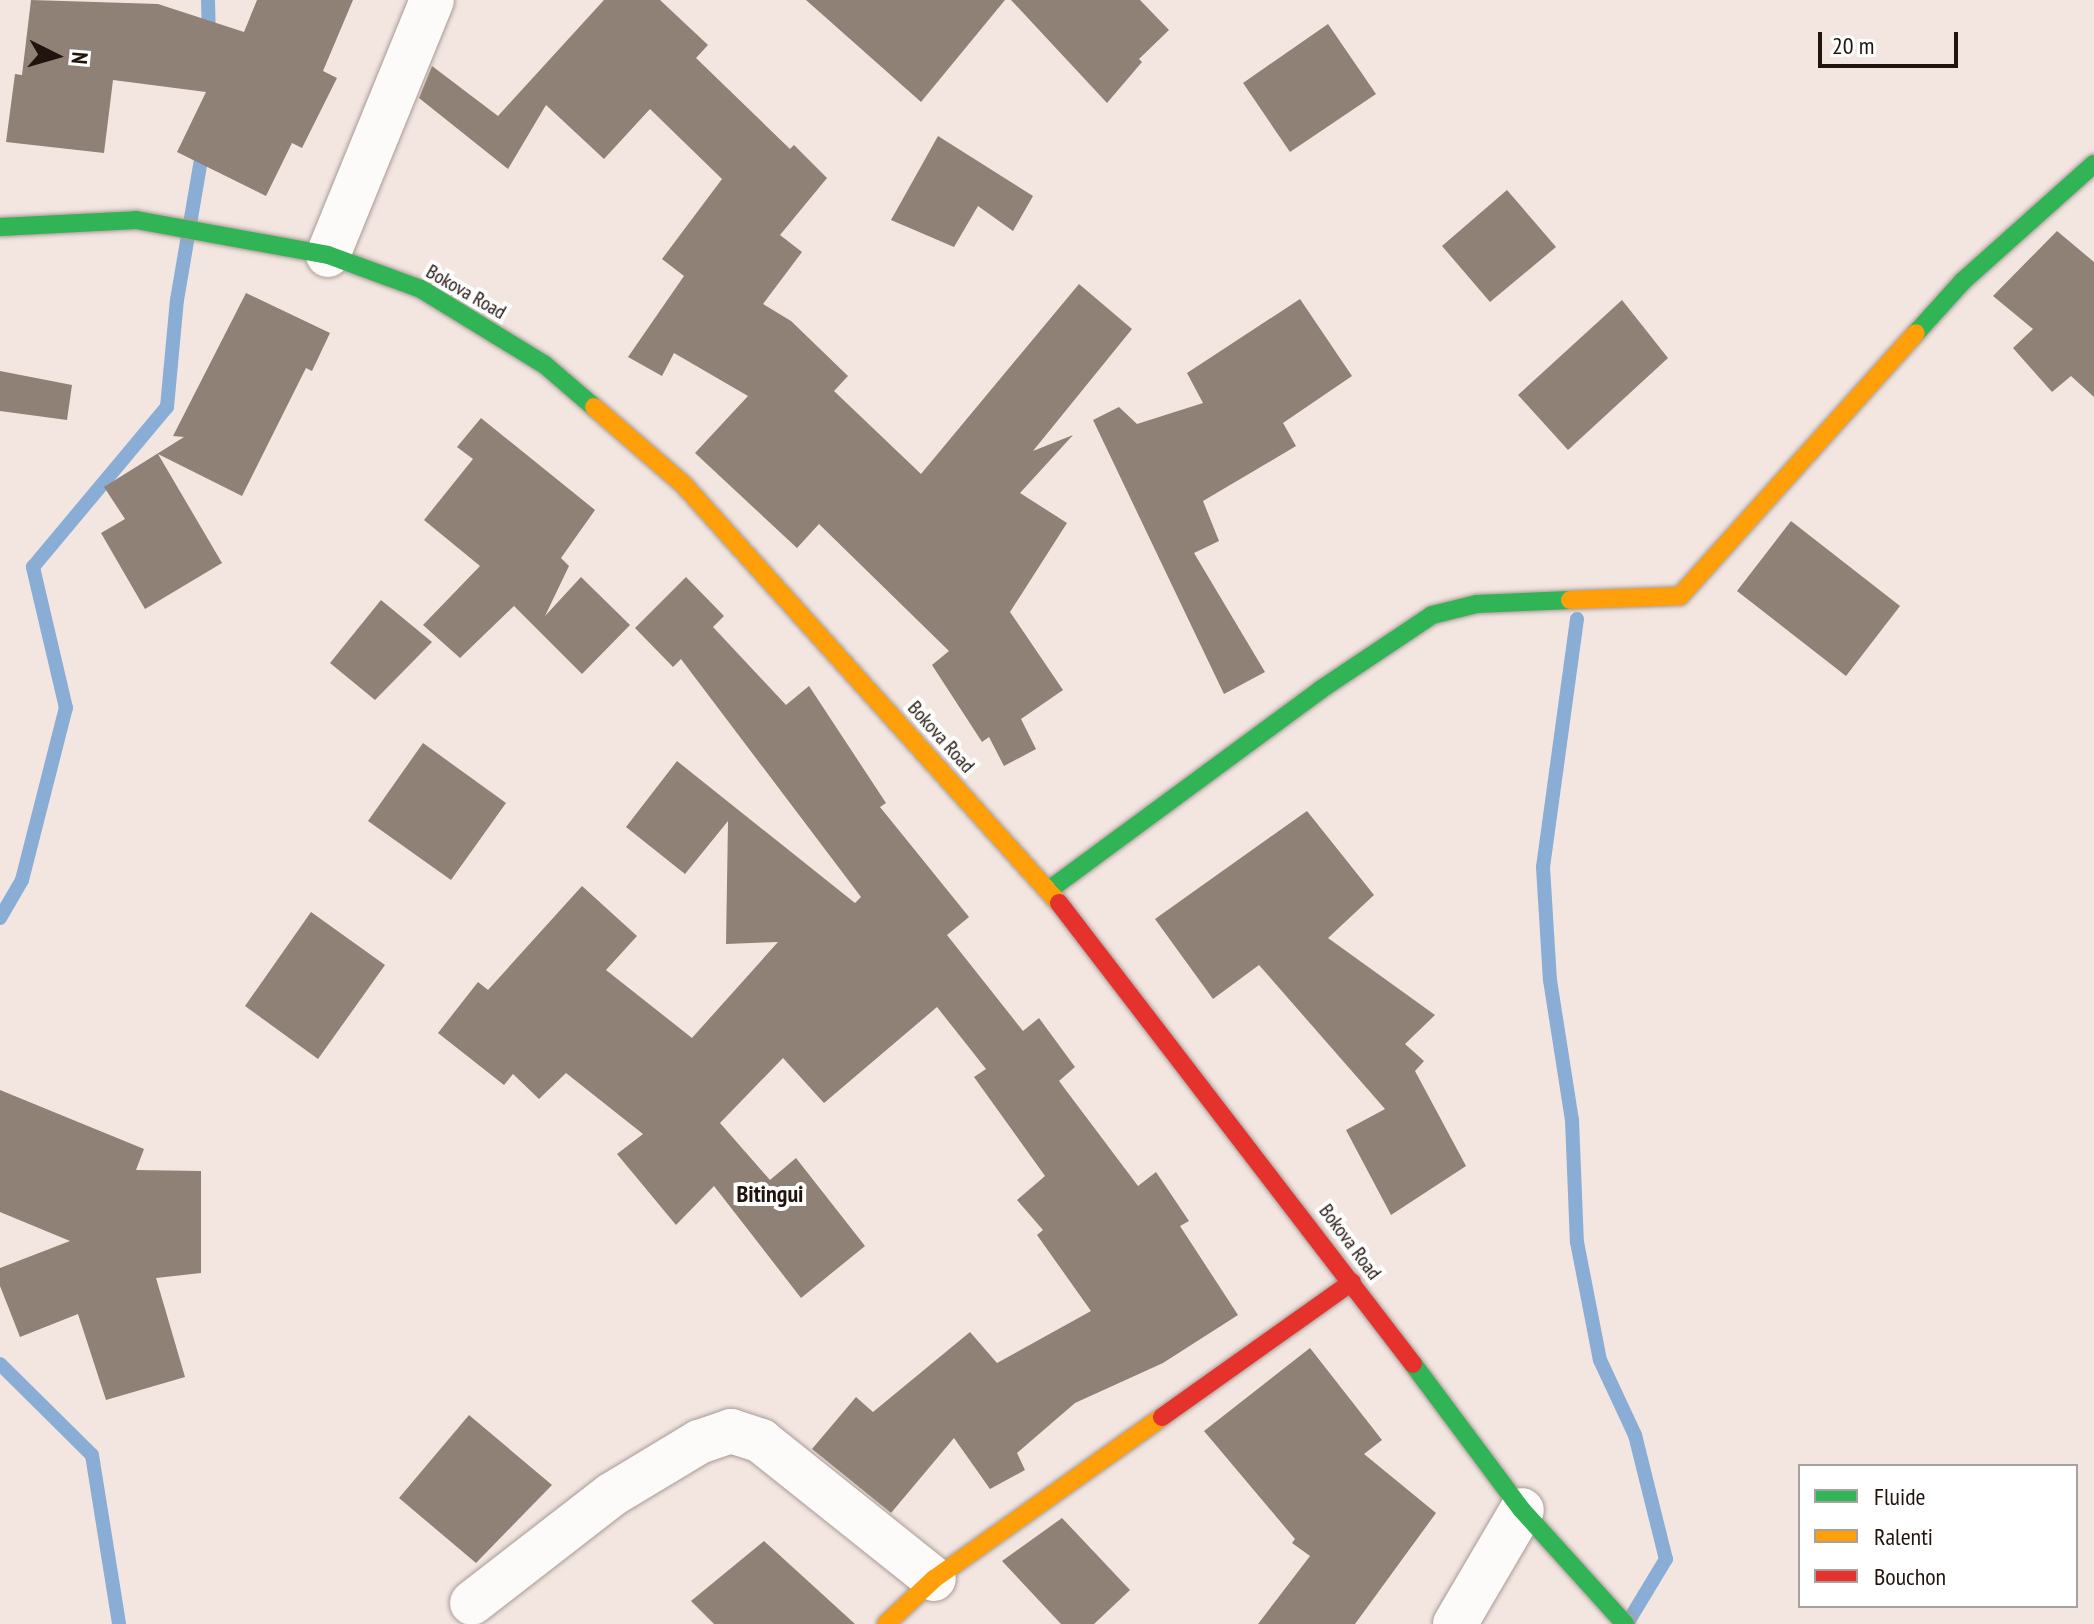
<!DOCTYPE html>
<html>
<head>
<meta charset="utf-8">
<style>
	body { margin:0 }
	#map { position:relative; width:2094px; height:1624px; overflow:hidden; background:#f3e6e0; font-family:"PT Sans Narrow",sans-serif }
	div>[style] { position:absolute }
	.stream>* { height:14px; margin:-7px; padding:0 7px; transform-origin:7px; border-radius:7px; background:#89add5 }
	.building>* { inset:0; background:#8f8175 }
	.roads { filter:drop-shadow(0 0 2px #a89b96) drop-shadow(0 0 2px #a89b96) }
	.street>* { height:44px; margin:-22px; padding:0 22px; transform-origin:22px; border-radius:22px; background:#fdfbfa }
	.fast>* { height:18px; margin:-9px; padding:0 9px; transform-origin:9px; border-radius:9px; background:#30b455 }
	.slow>* { height:18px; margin:-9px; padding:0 9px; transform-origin:9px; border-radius:9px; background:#ff9f0a }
	.jam>* { height:18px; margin:-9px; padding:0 9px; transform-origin:9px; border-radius:9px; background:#e5322d }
	span { translate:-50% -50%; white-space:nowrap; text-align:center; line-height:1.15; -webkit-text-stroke:8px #fff; paint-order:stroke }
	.street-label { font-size:20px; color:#21130d }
	.quarter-label { font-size:24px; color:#21130d; font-weight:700 }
	.legend { position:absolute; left:1798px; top:1464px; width:280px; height:144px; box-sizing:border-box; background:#fff; border:2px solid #a6a19e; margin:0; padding:10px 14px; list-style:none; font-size:24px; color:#21130d }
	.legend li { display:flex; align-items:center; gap:16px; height:40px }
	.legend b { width:40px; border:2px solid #a6a19e }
	.north { position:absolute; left:16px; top:16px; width:80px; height:80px; -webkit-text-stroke:6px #fff; paint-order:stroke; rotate:95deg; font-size:22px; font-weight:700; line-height:32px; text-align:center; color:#21130d }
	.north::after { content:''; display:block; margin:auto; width:28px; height:36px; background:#21130d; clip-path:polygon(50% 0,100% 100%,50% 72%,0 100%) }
	.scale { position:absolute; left:1818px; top:32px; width:140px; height:36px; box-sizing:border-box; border:4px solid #21130d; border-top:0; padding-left:10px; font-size:24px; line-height:28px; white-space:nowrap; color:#21130d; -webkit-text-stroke:6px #fff; paint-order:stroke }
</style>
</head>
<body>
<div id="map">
	<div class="stream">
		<div style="left:208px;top:0;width:40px;rotate:88.6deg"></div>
		<div style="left:1577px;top:619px;width:250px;rotate:97.8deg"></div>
		<div style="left:1543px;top:867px;width:113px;rotate:86.5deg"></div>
		<div style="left:1550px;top:980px;width:142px;rotate:81.1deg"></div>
		<div style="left:1572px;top:1120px;width:122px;rotate:87.7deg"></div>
		<div style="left:1577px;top:1242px;width:120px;rotate:79deg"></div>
		<div style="left:1600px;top:1360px;width:83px;rotate:65deg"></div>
		<div style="left:1635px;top:1435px;width:128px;rotate:76deg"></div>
		<div style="left:1666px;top:1559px;width:74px;rotate:121.1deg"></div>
		<div style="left:0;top:918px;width:44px;rotate:-59.9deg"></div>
		<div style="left:22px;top:880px;width:178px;rotate:-75.7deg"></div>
		<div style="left:66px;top:708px;width:145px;rotate:-103.2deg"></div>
		<div style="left:33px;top:567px;width:209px;rotate:-50.1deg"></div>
		<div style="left:167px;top:407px;width:107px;rotate:-84.7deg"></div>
		<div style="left:177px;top:300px;width:154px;rotate:-80.3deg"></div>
		<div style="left:0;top:1364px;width:129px;rotate:44.7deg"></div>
		<div style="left:92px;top:1455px;width:171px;rotate:80.9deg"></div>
	</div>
	<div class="building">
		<div style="clip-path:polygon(31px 0,158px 4px,244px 32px,257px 0,353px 0,323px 71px,337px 78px,302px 148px,292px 143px,266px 196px,177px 152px,206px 92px,113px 80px,104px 153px,6px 142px,15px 74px,22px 75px)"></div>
		<div style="clip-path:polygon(604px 0,660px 0,708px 45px,696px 58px,790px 149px,794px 145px,827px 178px,780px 235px,802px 252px,763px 304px,791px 321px,848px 376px,834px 391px,921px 474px,1079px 284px,1132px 329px,1033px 451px,1073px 435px,1020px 493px,1067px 523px,1010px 612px,1063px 690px,1021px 719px,1036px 749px,1004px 766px,989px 737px,982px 742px,932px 665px,949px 651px,819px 524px,797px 548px,695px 453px,748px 396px,674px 353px,662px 376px,628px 357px,684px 276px,662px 259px,722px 179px,650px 109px,604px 159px,546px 105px,508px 169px,419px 98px,432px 66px,498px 116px)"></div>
		<div style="clip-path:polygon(806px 0,1005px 0,921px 102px)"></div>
		<div style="clip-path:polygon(1011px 0,1140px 0,1169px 30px,1139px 59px,1142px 62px,1107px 103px)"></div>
		<div style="clip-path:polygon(1328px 24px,1376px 94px,1290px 152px,1243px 83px)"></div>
		<div style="clip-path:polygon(938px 136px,1033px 196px,1013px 231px,978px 206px,954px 247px,891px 220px)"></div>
		<div style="clip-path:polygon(1507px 190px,1556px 247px,1490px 302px,1442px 246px)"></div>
		<div style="clip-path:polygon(2057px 231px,2094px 262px,2094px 397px,2071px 376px,2052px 392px,2013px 348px,2033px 329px,1993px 296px)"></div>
		<div style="clip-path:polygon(246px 293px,330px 333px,312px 371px,306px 368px,242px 496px,158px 454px,222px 563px,145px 609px,101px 533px,125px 519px,104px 487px,184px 437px,173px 436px)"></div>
		<div style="clip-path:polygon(1300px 299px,1352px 376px,1283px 423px,1296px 446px,1203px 501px,1219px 541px,1194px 553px,1265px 672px,1224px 694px,1093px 420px,1119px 407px,1137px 424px,1203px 403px,1187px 373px)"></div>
		<div style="clip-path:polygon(1622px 300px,1668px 358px,1568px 450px,1518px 395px)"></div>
		<div style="clip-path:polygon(0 371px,72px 385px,67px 420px,0 411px)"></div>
		<div style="clip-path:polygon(481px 418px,595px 510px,561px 558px,569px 566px,545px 616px,581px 577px,630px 625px,582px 674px,514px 606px,460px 658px,423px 625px,480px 566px,424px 520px,473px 459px,457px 447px)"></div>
		<div style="clip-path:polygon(1791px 521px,1900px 606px,1846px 676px,1737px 591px)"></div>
		<div style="clip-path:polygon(686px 577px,724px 616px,713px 627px,786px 705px,809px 686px,886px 803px,880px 807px,969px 917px,947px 935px,1023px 1031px,1039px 1018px,1075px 1067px,1059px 1081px,1138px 1186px,1156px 1172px,1189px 1221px,1180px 1226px,1238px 1315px,1163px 1363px,1075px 1403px,1017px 1453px,1025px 1470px,990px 1489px,954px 1438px,891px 1513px,812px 1449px,856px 1397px,873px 1412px,970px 1332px,997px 1363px,1091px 1311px,1037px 1235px,1043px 1230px,1017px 1200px,1045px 1176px,974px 1077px,986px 1069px,937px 1007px,824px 1103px,783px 1058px,720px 1123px,770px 1180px,796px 1158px,865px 1246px,801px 1298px,714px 1186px,676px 1225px,617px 1154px,643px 1134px,566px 1073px,539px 1099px,513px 1074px,504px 1085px,438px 1033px,478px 982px,488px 990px,582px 886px,637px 936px,606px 970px,692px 1038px,778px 942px,726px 944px,728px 821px,685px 874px,626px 827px,677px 761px,855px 903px,861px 897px,681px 659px,673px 667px,635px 628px)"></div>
		<div style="clip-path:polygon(381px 600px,432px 642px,375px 700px,330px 663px)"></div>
		<div style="clip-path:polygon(423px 743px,506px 803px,451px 880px,368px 821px)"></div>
		<div style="clip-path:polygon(1307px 811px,1374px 895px,1328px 938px,1435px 1015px,1405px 1044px,1424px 1061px,1415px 1071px,1466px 1166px,1391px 1215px,1346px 1130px,1385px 1109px,1259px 965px,1213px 999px,1155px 919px)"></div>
		<div style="clip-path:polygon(311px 912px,385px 965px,318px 1059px,245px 1006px)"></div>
		<div style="clip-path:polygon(0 1090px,144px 1149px,136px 1170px,201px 1171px,201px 1273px,156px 1278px,185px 1377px,106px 1400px,78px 1314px,20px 1337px,0 1286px,0 1268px,70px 1241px,0 1212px)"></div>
		<div style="clip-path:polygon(1310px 1348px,1382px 1440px,1364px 1454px,1436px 1513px,1355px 1624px,1258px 1624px,1310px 1556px,1292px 1543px,1295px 1539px,1204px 1431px)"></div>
		<div style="clip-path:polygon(469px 1415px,552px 1485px,476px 1563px,399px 1498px)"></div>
		<div style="clip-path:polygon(1062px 1518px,1130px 1590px,1094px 1624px,1061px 1624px,1002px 1561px)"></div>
		<div style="clip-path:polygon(764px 1541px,855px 1624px,714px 1624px,691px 1601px)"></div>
	</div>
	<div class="roads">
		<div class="street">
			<div style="left:328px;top:255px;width:275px;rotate:-67.8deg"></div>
			<div style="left:472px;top:1603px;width:176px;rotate:-37.8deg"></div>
			<div style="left:611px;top:1495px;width:103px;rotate:-31.1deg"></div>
			<div style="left:699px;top:1442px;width:34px;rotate:-19deg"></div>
			<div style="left:731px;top:1431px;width:32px;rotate:18deg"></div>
			<div style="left:761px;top:1441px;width:221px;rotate:38.6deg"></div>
			<div style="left:1455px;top:1624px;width:132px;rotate:-59.6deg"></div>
		</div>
		<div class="fast">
			<div style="left:0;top:227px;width:136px;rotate:-2.9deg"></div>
			<div style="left:136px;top:220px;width:195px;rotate:10.3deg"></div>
			<div style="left:328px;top:255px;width:99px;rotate:20.1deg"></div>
			<div style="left:421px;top:289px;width:145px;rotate:31.5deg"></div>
			<div style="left:545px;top:365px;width:65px;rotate:40.6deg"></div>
			<div style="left:1916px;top:333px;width:70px;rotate:-47.9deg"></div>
			<div style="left:1963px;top:281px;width:176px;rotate:-41.8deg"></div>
			<div style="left:1049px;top:890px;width:337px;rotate:-36.4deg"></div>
			<div style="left:1320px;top:690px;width:135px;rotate:-33.8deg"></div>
			<div style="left:1432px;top:615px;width:46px;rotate:-13.7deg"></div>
			<div style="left:1477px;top:604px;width:93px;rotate:-2.5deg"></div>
			<div style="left:1413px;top:1364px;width:182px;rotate:53.3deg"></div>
			<div style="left:1522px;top:1510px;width:154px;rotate:47.9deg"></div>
		</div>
		<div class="slow">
			<div style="left:594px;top:407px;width:118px;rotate:40.9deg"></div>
			<div style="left:683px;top:484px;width:563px;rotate:48.1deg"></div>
			<div style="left:1570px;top:600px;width:110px;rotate:-2.1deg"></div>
			<div style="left:1680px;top:596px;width:353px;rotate:-48.1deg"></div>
			<div style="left:886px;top:1624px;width:66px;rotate:-43.2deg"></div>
			<div style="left:934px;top:1579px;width:280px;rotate:-35.4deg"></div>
		</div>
		<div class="jam">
			<div style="left:1059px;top:903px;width:581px;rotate:52.48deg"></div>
			<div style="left:1162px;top:1417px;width:233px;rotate:-35.4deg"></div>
		</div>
	</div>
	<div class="street-label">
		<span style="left:466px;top:292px;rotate:30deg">Bokova Road</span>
		<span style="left:941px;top:737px;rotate:48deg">Bokova Road</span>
		<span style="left:1350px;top:1242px;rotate:53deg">Bokova Road</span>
	</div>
	<div class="quarter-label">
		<span style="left:770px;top:1194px">Bitingui</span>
	</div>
	<ul class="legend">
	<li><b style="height:10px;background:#30b455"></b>Fluide</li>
	<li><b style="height:10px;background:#ff9f0a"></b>Ralenti</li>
	<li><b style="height:10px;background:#e5322d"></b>Bouchon</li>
	</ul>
	<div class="north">N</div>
	<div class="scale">20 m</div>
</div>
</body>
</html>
